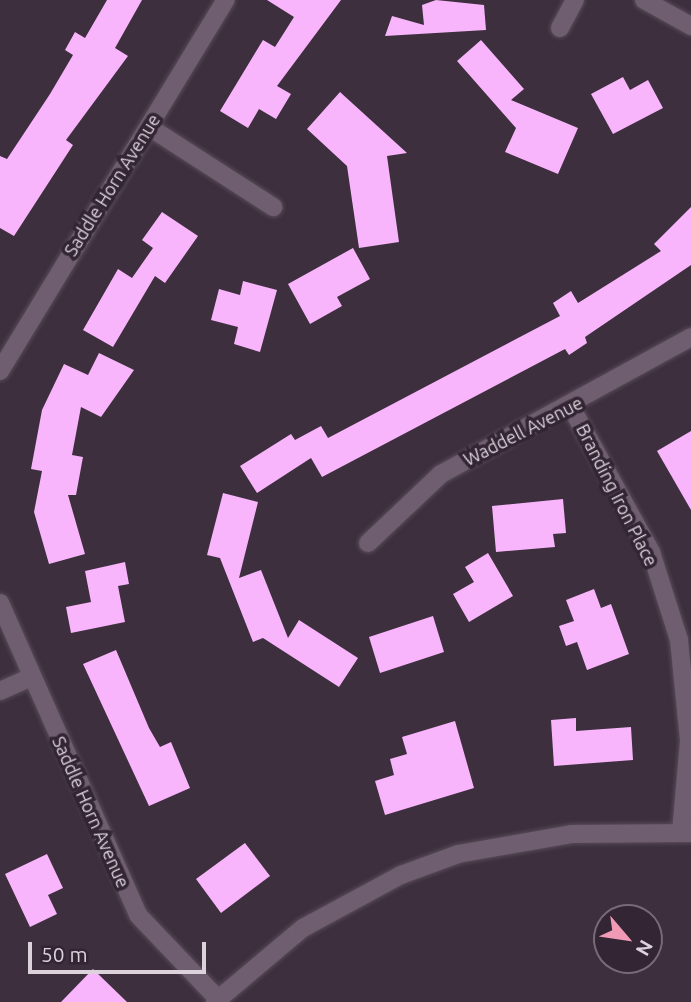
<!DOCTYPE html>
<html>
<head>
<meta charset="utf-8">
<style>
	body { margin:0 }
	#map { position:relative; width:691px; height:1002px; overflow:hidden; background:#3d2f3e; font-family:Ubuntu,sans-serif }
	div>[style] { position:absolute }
	.building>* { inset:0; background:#f9b5fc }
	.roads { filter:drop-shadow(0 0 2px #584b58) drop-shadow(0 0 2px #584b58) }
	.minor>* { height:18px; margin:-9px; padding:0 9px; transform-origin:9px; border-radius:9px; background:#6e5e6f }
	span { translate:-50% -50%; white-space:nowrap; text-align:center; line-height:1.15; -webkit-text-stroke:7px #332533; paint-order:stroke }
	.street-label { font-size:18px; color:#dcd2dc }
	.north { position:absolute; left:593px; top:904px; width:70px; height:70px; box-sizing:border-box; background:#332533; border:2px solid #776a77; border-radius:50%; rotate:119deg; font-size:19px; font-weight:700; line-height:28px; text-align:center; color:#dcd2dc }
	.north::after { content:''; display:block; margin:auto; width:24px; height:32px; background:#f09ab5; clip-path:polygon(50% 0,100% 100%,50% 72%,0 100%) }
	.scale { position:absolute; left:28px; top:942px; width:178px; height:32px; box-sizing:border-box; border:4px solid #dcd2dc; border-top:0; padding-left:9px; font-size:21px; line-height:24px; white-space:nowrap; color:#dcd2dc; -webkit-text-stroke:5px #332533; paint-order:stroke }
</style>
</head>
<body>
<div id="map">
	<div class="building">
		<div style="clip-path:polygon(107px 0,142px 0,115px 48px,128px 56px,66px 140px,73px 145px,14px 236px,0 228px,0 156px,7px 159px,50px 94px,73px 55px,65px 50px,75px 32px,85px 38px)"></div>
		<div style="clip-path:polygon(267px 0,341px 0,277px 86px,291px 94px,276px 119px,259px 109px,248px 128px,220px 111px,263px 40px,275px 47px,294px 17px)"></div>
		<div style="clip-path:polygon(436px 0,484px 5px,486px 30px,385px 36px,392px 16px,424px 25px,422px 5px)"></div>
		<div style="clip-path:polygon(481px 40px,524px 89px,511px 100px,578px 128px,558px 174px,505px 152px,516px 128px,457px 61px)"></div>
		<div style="clip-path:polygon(623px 77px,630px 90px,648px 80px,663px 108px,613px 134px,591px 94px)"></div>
		<div style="clip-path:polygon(340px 92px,407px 153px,387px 156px,399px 242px,359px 248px,347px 166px,307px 129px)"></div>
		<div style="clip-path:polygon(691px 207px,691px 265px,585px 337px,587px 343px,569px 355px,565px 349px,322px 477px,311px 458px,257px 493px,240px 466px,291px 434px,295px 440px,321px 426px,328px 438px,560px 316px,553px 303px,571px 291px,578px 303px,661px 251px,654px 244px)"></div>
		<div style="clip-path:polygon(162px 212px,198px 236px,165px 283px,155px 276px,113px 347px,83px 330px,118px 269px,132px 278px,153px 248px,142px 240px)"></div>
		<div style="clip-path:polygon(353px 248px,370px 279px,337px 297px,342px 306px,310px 324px,288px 284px)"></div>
		<div style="clip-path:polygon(243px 281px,277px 290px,260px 352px,234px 344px,238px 327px,211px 320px,219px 289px,240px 295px)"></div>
		<div style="clip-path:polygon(99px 353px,134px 370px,101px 417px,81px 407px,72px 455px,83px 457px,76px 495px,68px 495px,85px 554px,49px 564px,34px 512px,42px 471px,31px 469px,42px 410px,64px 364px,88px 375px)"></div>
		<div style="clip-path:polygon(691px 431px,691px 510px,657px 451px)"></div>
		<div style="clip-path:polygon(223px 493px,258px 502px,239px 578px,261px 570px,288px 638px,299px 620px,358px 658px,339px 687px,263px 638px,253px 642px,220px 558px,207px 555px)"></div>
		<div style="clip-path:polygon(563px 499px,566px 533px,553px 534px,555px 547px,496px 552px,492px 506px)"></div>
		<div style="clip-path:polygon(488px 553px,513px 596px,469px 622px,453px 594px,474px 582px,465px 567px)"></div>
		<div style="clip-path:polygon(125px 562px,129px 584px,118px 586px,125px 622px,71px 633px,66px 607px,91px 602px,85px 571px)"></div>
		<div style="clip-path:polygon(594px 589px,601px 608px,611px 604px,629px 654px,587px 670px,577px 642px,566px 646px,559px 626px,574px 621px,566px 600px)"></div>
		<div style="clip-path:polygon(433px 616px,444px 652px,380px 673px,369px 637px)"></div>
		<div style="clip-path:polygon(116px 650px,149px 728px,160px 747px,171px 742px,190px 788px,149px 806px,83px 664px)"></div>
		<div style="clip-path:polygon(576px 718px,576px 731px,631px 727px,633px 760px,554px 766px,551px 720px)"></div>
		<div style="clip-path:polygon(455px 721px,474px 788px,385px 815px,375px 781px,394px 775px,390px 759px,407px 754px,402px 737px)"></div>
		<div style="clip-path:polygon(245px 843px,270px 876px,221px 913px,196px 879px)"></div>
		<div style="clip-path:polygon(47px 854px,63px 888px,48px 895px,57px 914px,30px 927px,5px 874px)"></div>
		<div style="clip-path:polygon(93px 969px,127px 1002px,61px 1002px)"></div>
	</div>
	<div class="roads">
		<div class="minor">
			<div style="left:644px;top:0;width:54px;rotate:29deg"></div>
			<div style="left:560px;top:28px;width:32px;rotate:-62deg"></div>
			<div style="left:149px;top:127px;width:148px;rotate:32.8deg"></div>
			<div style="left:0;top:371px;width:434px;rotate:-58.7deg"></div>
			<div style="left:571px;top:407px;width:166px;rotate:61.1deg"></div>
			<div style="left:651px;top:552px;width:92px;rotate:72.3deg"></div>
			<div style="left:679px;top:640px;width:101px;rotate:84.3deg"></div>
			<div style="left:689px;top:741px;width:91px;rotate:95deg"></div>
			<div style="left:368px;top:543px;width:100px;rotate:-43.4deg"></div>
			<div style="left:441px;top:474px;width:285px;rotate:-28.7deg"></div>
			<div style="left:0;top:603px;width:341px;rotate:66.1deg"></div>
			<div style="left:138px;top:915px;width:116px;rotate:46.4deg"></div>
			<div style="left:0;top:691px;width:35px;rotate:-24deg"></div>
			<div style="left:215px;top:1002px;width:115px;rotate:-40.1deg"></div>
			<div style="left:303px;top:928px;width:111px;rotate:-28.4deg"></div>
			<div style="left:401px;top:875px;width:61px;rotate:-20.2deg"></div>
			<div style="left:458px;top:854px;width:115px;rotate:-10deg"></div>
			<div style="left:571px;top:834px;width:120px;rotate:-0.5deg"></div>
		</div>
	</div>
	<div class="street-label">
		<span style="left:112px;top:185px;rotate:-58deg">Saddle Horn Avenue</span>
		<span style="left:523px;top:431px;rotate:-27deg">Waddell Avenue</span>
		<span style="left:617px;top:495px;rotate:63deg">Branding Iron Place</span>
		<span style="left:91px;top:812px;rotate:66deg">Saddle Horn Avenue</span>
	</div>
	<div class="north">N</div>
	<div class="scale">50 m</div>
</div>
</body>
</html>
